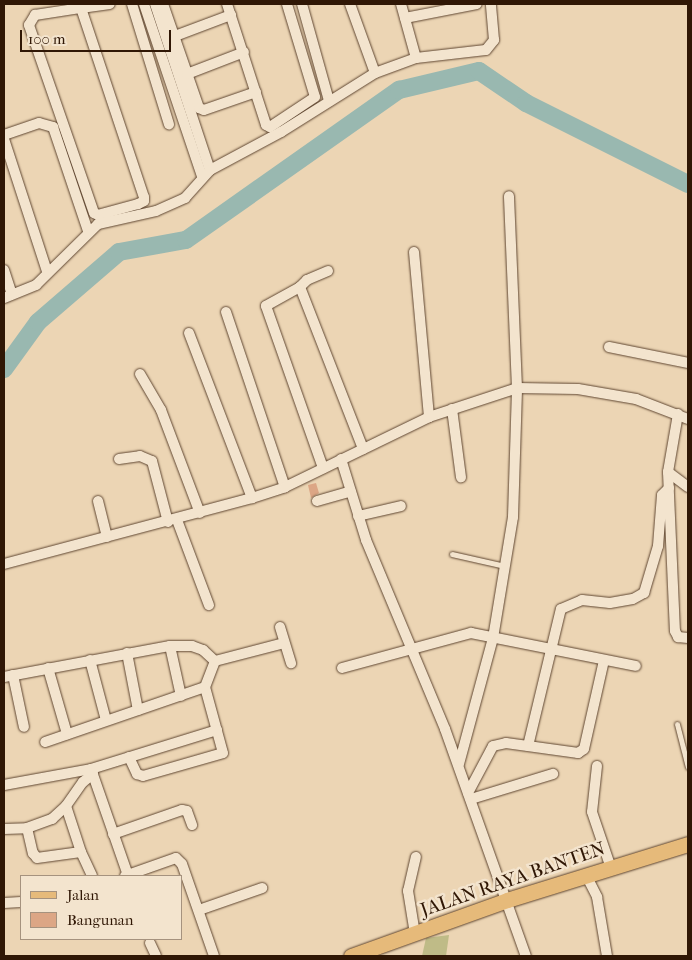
<!DOCTYPE html>
<html>
<head>
<meta charset="utf-8">
<style>
	body { margin:0 }
	#map { position:relative; width:692px; height:960px; overflow:hidden; background:#ecd5b4; font-family:"IM FELL French Canon",serif }
	div>[style] { position:absolute }
	.green>* { inset:0; background:#bfbb87 }
	.river>* { height:18px; margin:-9px; padding:0 9px; transform-origin:9px; border-radius:9px; background:#99b8b0 }
	.building>* { inset:0; background:#dca685 }
	.roads { filter:drop-shadow(0 0 1px #5f4631) drop-shadow(0 0 1px #5f4631) }
	.service>* { height:5px; margin:-2.5px; padding:0 2.5px; transform-origin:2.5px; border-radius:2.5px; background:#f3e4ce }
	.minor>* { height:10px; margin:-5px; padding:0 5px; transform-origin:5px; border-radius:5px; background:#f3e4ce }
	.primary>* { height:15px; margin:-7.5px; padding:0 7.5px; transform-origin:7.5px; border-radius:7.5px; background:#e6ba7a }
	span { translate:-50% -50%; white-space:nowrap; text-align:center; line-height:1.15; -webkit-text-stroke:5px #f3e4ce; paint-order:stroke }
	.street-label { font-size:19px; color:#301705 }
	.frame { position:absolute; inset:0; border:5px solid #301705; pointer-events:none }
	.legend { position:absolute; left:20px; top:875px; width:162px; height:65px; box-sizing:border-box; background:#f3e4ce; border:1px solid #a5927e; margin:0; padding:6px 9px; list-style:none; font-size:15px; color:#301705 }
	.legend li { display:flex; align-items:center; gap:10px; height:25px }
	.legend b { width:25px; border:1px solid #a5927e }
	.scale { position:absolute; left:20px; top:30px; width:151px; height:22px; box-sizing:border-box; border:2px solid #301705; border-top:0; padding-left:6px; font-size:15px; line-height:18px; white-space:nowrap; color:#301705; -webkit-text-stroke:4px #f3e4ce; paint-order:stroke }
</style>
</head>
<body>
<div id="map">
	<div class="green">
		<div style="clip-path:polygon(449px 935px,446px 956px,422px 956px,426px 938px)"></div>
	</div>
	<div class="river">
		<div style="left:4px;top:369px;width:58px;rotate:-54.1deg"></div>
		<div style="left:38px;top:322px;width:107px;rotate:-40.8deg"></div>
		<div style="left:119px;top:252px;width:68px;rotate:-10.2deg"></div>
		<div style="left:186px;top:240px;width:261px;rotate:-35.2deg"></div>
		<div style="left:399px;top:90px;width:82px;rotate:-13.4deg"></div>
		<div style="left:479px;top:71px;width:57px;rotate:34.2deg"></div>
		<div style="left:526px;top:103px;width:181px;rotate:26.6deg"></div>
	</div>
	<div class="building">
		<div style="clip-path:polygon(316px 483px,319px 493px,311px 498px,308px 485px)"></div>
	</div>
	<div class="roads">
		<div class="service">
			<div style="left:452px;top:554px;width:54px;rotate:12.8deg"></div>
			<div style="left:677px;top:724px;width:44px;rotate:75.7deg"></div>
		</div>
		<div class="minor">
			<div style="left:132px;top:4px;width:126px;rotate:72.9deg"></div>
			<div style="left:144px;top:4px;width:182px;rotate:71.4deg"></div>
			<div style="left:155px;top:4px;width:175px;rotate:71.7deg"></div>
			<div style="left:163px;top:4px;width:110px;rotate:70.9deg"></div>
			<div style="left:199px;top:108px;width:5px;rotate:22deg"></div>
			<div style="left:204px;top:110px;width:55px;rotate:-19.1deg"></div>
			<div style="left:227px;top:4px;width:127px;rotate:72.1deg"></div>
			<div style="left:266px;top:125px;width:4px;rotate:27deg"></div>
			<div style="left:270px;top:127px;width:54px;rotate:-33.7deg"></div>
			<div style="left:315px;top:97px;width:97px;rotate:-106.8deg"></div>
			<div style="left:302px;top:4px;width:101px;rotate:74.4deg"></div>
			<div style="left:350px;top:4px;width:73px;rotate:70.1deg"></div>
			<div style="left:401px;top:4px;width:56px;rotate:74.5deg"></div>
			<div style="left:81px;top:8px;width:199px;rotate:71.6deg"></div>
			<div style="left:144px;top:197px;width:4px;rotate:90deg"></div>
			<div style="left:144px;top:201px;width:7px;rotate:153deg"></div>
			<div style="left:138px;top:204px;width:41px;rotate:164.6deg"></div>
			<div style="left:98px;top:215px;width:4px;rotate:-153deg"></div>
			<div style="left:94px;top:213px;width:199px;rotate:-109.1deg"></div>
			<div style="left:29px;top:25px;width:12px;rotate:-59deg"></div>
			<div style="left:35px;top:15px;width:47px;rotate:-8.7deg"></div>
			<div style="left:81px;top:8px;width:29px;rotate:-8deg"></div>
			<div style="left:405px;top:18px;width:73px;rotate:-11deg"></div>
			<div style="left:175px;top:36px;width:60px;rotate:-20.6deg"></div>
			<div style="left:187px;top:74px;width:61px;rotate:-21.1deg"></div>
			<div style="left:4px;top:135px;width:37px;rotate:-19deg"></div>
			<div style="left:39px;top:123px;width:15px;rotate:16deg"></div>
			<div style="left:53px;top:127px;width:110px;rotate:71.4deg"></div>
			<div style="left:4px;top:139px;width:139px;rotate:72deg"></div>
			<div style="left:414px;top:252px;width:166px;rotate:84.8deg"></div>
			<div style="left:4px;top:270px;width:25px;rotate:72deg"></div>
			<div style="left:328px;top:271px;width:23px;rotate:157deg"></div>
			<div style="left:307px;top:280px;width:10px;rotate:135deg"></div>
			<div style="left:300px;top:287px;width:174px;rotate:68.7deg"></div>
			<div style="left:300px;top:287px;width:39px;rotate:151deg"></div>
			<div style="left:266px;top:306px;width:172px;rotate:70.6deg"></div>
			<div style="left:4px;top:298px;width:35px;rotate:-22deg"></div>
			<div style="left:36px;top:285px;width:87px;rotate:-44.5deg"></div>
			<div style="left:98px;top:224px;width:59px;rotate:-12.6deg"></div>
			<div style="left:156px;top:211px;width:32px;rotate:-24deg"></div>
			<div style="left:185px;top:198px;width:38px;rotate:-48deg"></div>
			<div style="left:210px;top:170px;width:81px;rotate:-28.2deg"></div>
			<div style="left:281px;top:132px;width:111px;rotate:-32.1deg"></div>
			<div style="left:375px;top:73px;width:44px;rotate:-20.1deg"></div>
			<div style="left:416px;top:58px;width:70px;rotate:-6.5deg"></div>
			<div style="left:486px;top:50px;width:13px;rotate:-51deg"></div>
			<div style="left:494px;top:40px;width:36px;rotate:-95deg"></div>
			<div style="left:226px;top:312px;width:185px;rotate:71.4deg"></div>
			<div style="left:189px;top:333px;width:177px;rotate:69.1deg"></div>
			<div style="left:609px;top:347px;width:81px;rotate:11.4deg"></div>
			<div style="left:140px;top:374px;width:42px;rotate:59.7deg"></div>
			<div style="left:161px;top:410px;width:110px;rotate:69.3deg"></div>
			<div style="left:452px;top:409px;width:69px;rotate:82.5deg"></div>
			<div style="left:678px;top:414px;width:59px;rotate:99.8deg"></div>
			<div style="left:668px;top:472px;width:159px;rotate:87.5deg"></div>
			<div style="left:675px;top:631px;width:7px;rotate:63deg"></div>
			<div style="left:678px;top:637px;width:10px;rotate:6deg"></div>
			<div style="left:119px;top:459px;width:21px;rotate:-8deg"></div>
			<div style="left:140px;top:456px;width:13px;rotate:23deg"></div>
			<div style="left:152px;top:461px;width:63px;rotate:75.3deg"></div>
			<div style="left:341px;top:459px;width:85px;rotate:72.8deg"></div>
			<div style="left:366px;top:540px;width:205px;rotate:67.3deg"></div>
			<div style="left:445px;top:729px;width:241px;rotate:70.4deg"></div>
			<div style="left:668px;top:472px;width:25px;rotate:37deg"></div>
			<div style="left:98px;top:501px;width:37px;rotate:76deg"></div>
			<div style="left:317px;top:501px;width:35px;rotate:-16deg"></div>
			<div style="left:358px;top:516px;width:44px;rotate:-13.1deg"></div>
			<div style="left:177px;top:520px;width:91px;rotate:69.4deg"></div>
			<div style="left:4px;top:564px;width:257px;rotate:-14.9deg"></div>
			<div style="left:252px;top:498px;width:35px;rotate:-18deg"></div>
			<div style="left:285px;top:487px;width:160px;rotate:-25.9deg"></div>
			<div style="left:429px;top:417px;width:93px;rotate:-18.2deg"></div>
			<div style="left:517px;top:388px;width:61px;rotate:0.9deg"></div>
			<div style="left:578px;top:389px;width:59px;rotate:9.8deg"></div>
			<div style="left:636px;top:399px;width:56px;rotate:21deg"></div>
			<div style="left:280px;top:627px;width:38px;rotate:73deg"></div>
			<div style="left:170px;top:646px;width:51px;rotate:77.6deg"></div>
			<div style="left:127px;top:653px;width:58px;rotate:79.1deg"></div>
			<div style="left:90px;top:660px;width:62px;rotate:75.1deg"></div>
			<div style="left:215px;top:661px;width:71px;rotate:-14.6deg"></div>
			<div style="left:48px;top:668px;width:69px;rotate:73.9deg"></div>
			<div style="left:342px;top:668px;width:134px;rotate:-15.2deg"></div>
			<div style="left:471px;top:633px;width:168px;rotate:11.3deg"></div>
			<div style="left:13px;top:675px;width:53px;rotate:78.1deg"></div>
			<div style="left:4px;top:677px;width:169px;rotate:-10.6deg"></div>
			<div style="left:170px;top:646px;width:22px"></div>
			<div style="left:192px;top:646px;width:12px;rotate:20deg"></div>
			<div style="left:203px;top:650px;width:16px;rotate:43deg"></div>
			<div style="left:215px;top:661px;width:28px;rotate:111deg"></div>
			<div style="left:205px;top:687px;width:169px;rotate:161deg"></div>
			<div style="left:528px;top:746px;width:141px;rotate:-76.5deg"></div>
			<div style="left:561px;top:609px;width:23px;rotate:-23deg"></div>
			<div style="left:582px;top:600px;width:28px;rotate:6deg"></div>
			<div style="left:610px;top:603px;width:23px;rotate:-10deg"></div>
			<div style="left:633px;top:599px;width:13px;rotate:-29deg"></div>
			<div style="left:644px;top:593px;width:49px;rotate:-73.4deg"></div>
			<div style="left:658px;top:546px;width:51px;rotate:-85.5deg"></div>
			<div style="left:662px;top:495px;width:10px;rotate:-45deg"></div>
			<div style="left:129px;top:757px;width:19px;rotate:65deg"></div>
			<div style="left:137px;top:774px;width:6px;rotate:18deg"></div>
			<div style="left:143px;top:776px;width:83px;rotate:-16deg"></div>
			<div style="left:223px;top:753px;width:68px;rotate:-105.3deg"></div>
			<div style="left:459px;top:764px;width:131px;rotate:-74.9deg"></div>
			<div style="left:493px;top:638px;width:123px;rotate:-80.6deg"></div>
			<div style="left:513px;top:517px;width:129px;rotate:-88.2deg"></div>
			<div style="left:517px;top:388px;width:192px;rotate:-92.4deg"></div>
			<div style="left:597px;top:766px;width:46px;rotate:96.2deg"></div>
			<div style="left:592px;top:812px;width:59px;rotate:71.3deg"></div>
			<div style="left:91px;top:769px;width:112px;rotate:70.8deg"></div>
			<div style="left:4px;top:785px;width:88px;rotate:-10.4deg"></div>
			<div style="left:91px;top:769px;width:132px;rotate:-17.2deg"></div>
			<div style="left:468px;top:793px;width:53px;rotate:-62deg"></div>
			<div style="left:493px;top:746px;width:13px;rotate:-13deg"></div>
			<div style="left:506px;top:743px;width:73px;rotate:7.9deg"></div>
			<div style="left:578px;top:753px;width:7px;rotate:-34deg"></div>
			<div style="left:584px;top:749px;width:91px;rotate:-77.3deg"></div>
			<div style="left:471px;top:799px;width:86px;rotate:-17deg"></div>
			<div style="left:27px;top:828px;width:27px;rotate:-20deg"></div>
			<div style="left:52px;top:819px;width:19px;rotate:-43deg"></div>
			<div style="left:4px;top:829px;width:23px;rotate:-2deg"></div>
			<div style="left:27px;top:828px;width:26px;rotate:77deg"></div>
			<div style="left:33px;top:853px;width:6px;rotate:51deg"></div>
			<div style="left:37px;top:858px;width:44px;rotate:-7.8deg"></div>
			<div style="left:81px;top:852px;width:26px;rotate:65deg"></div>
			<div style="left:113px;top:834px;width:73px;rotate:-19.2deg"></div>
			<div style="left:182px;top:810px;width:5px;rotate:11deg"></div>
			<div style="left:187px;top:811px;width:15px;rotate:70deg"></div>
			<div style="left:81px;top:852px;width:48px;rotate:-108.1deg"></div>
			<div style="left:66px;top:806px;width:29px;rotate:-55deg"></div>
			<div style="left:83px;top:782px;width:13px;rotate:-39deg"></div>
			<div style="left:586px;top:875px;width:25px;rotate:63deg"></div>
			<div style="left:597px;top:897px;width:60px;rotate:80.4deg"></div>
			<div style="left:125px;top:876px;width:54px;rotate:-19.4deg"></div>
			<div style="left:176px;top:858px;width:8px;rotate:45deg"></div>
			<div style="left:182px;top:864px;width:97px;rotate:70.8deg"></div>
			<div style="left:4px;top:903px;width:17px;rotate:-3deg"></div>
			<div style="left:199px;top:910px;width:67px;rotate:-19.2deg"></div>
			<div style="left:415px;top:934px;width:44px;rotate:-99.2deg"></div>
			<div style="left:408px;top:891px;width:35px;rotate:-77deg"></div>
			<div style="left:150px;top:943px;width:14px;rotate:65deg"></div>
		</div>
		<div class="primary">
			<div style="left:351px;top:956px;width:166px;rotate:-19.7deg"></div>
			<div style="left:507px;top:900px;width:189px;rotate:-17.2deg"></div>
		</div>
	</div>
	<div class="street-label">
		<span style="left:513px;top:880px;rotate:-19deg">JALAN RAYA BANTEN</span>
	</div>
	<div class="frame"></div>
	<ul class="legend">
	<li><b style="height:6px;background:#e6ba7a"></b>Jalan</li>
	<li><b style="height:14px;background:#dca685"></b>Bangunan</li>
	</ul>
	<div class="scale">100 m</div>
</div>
</body>
</html>
